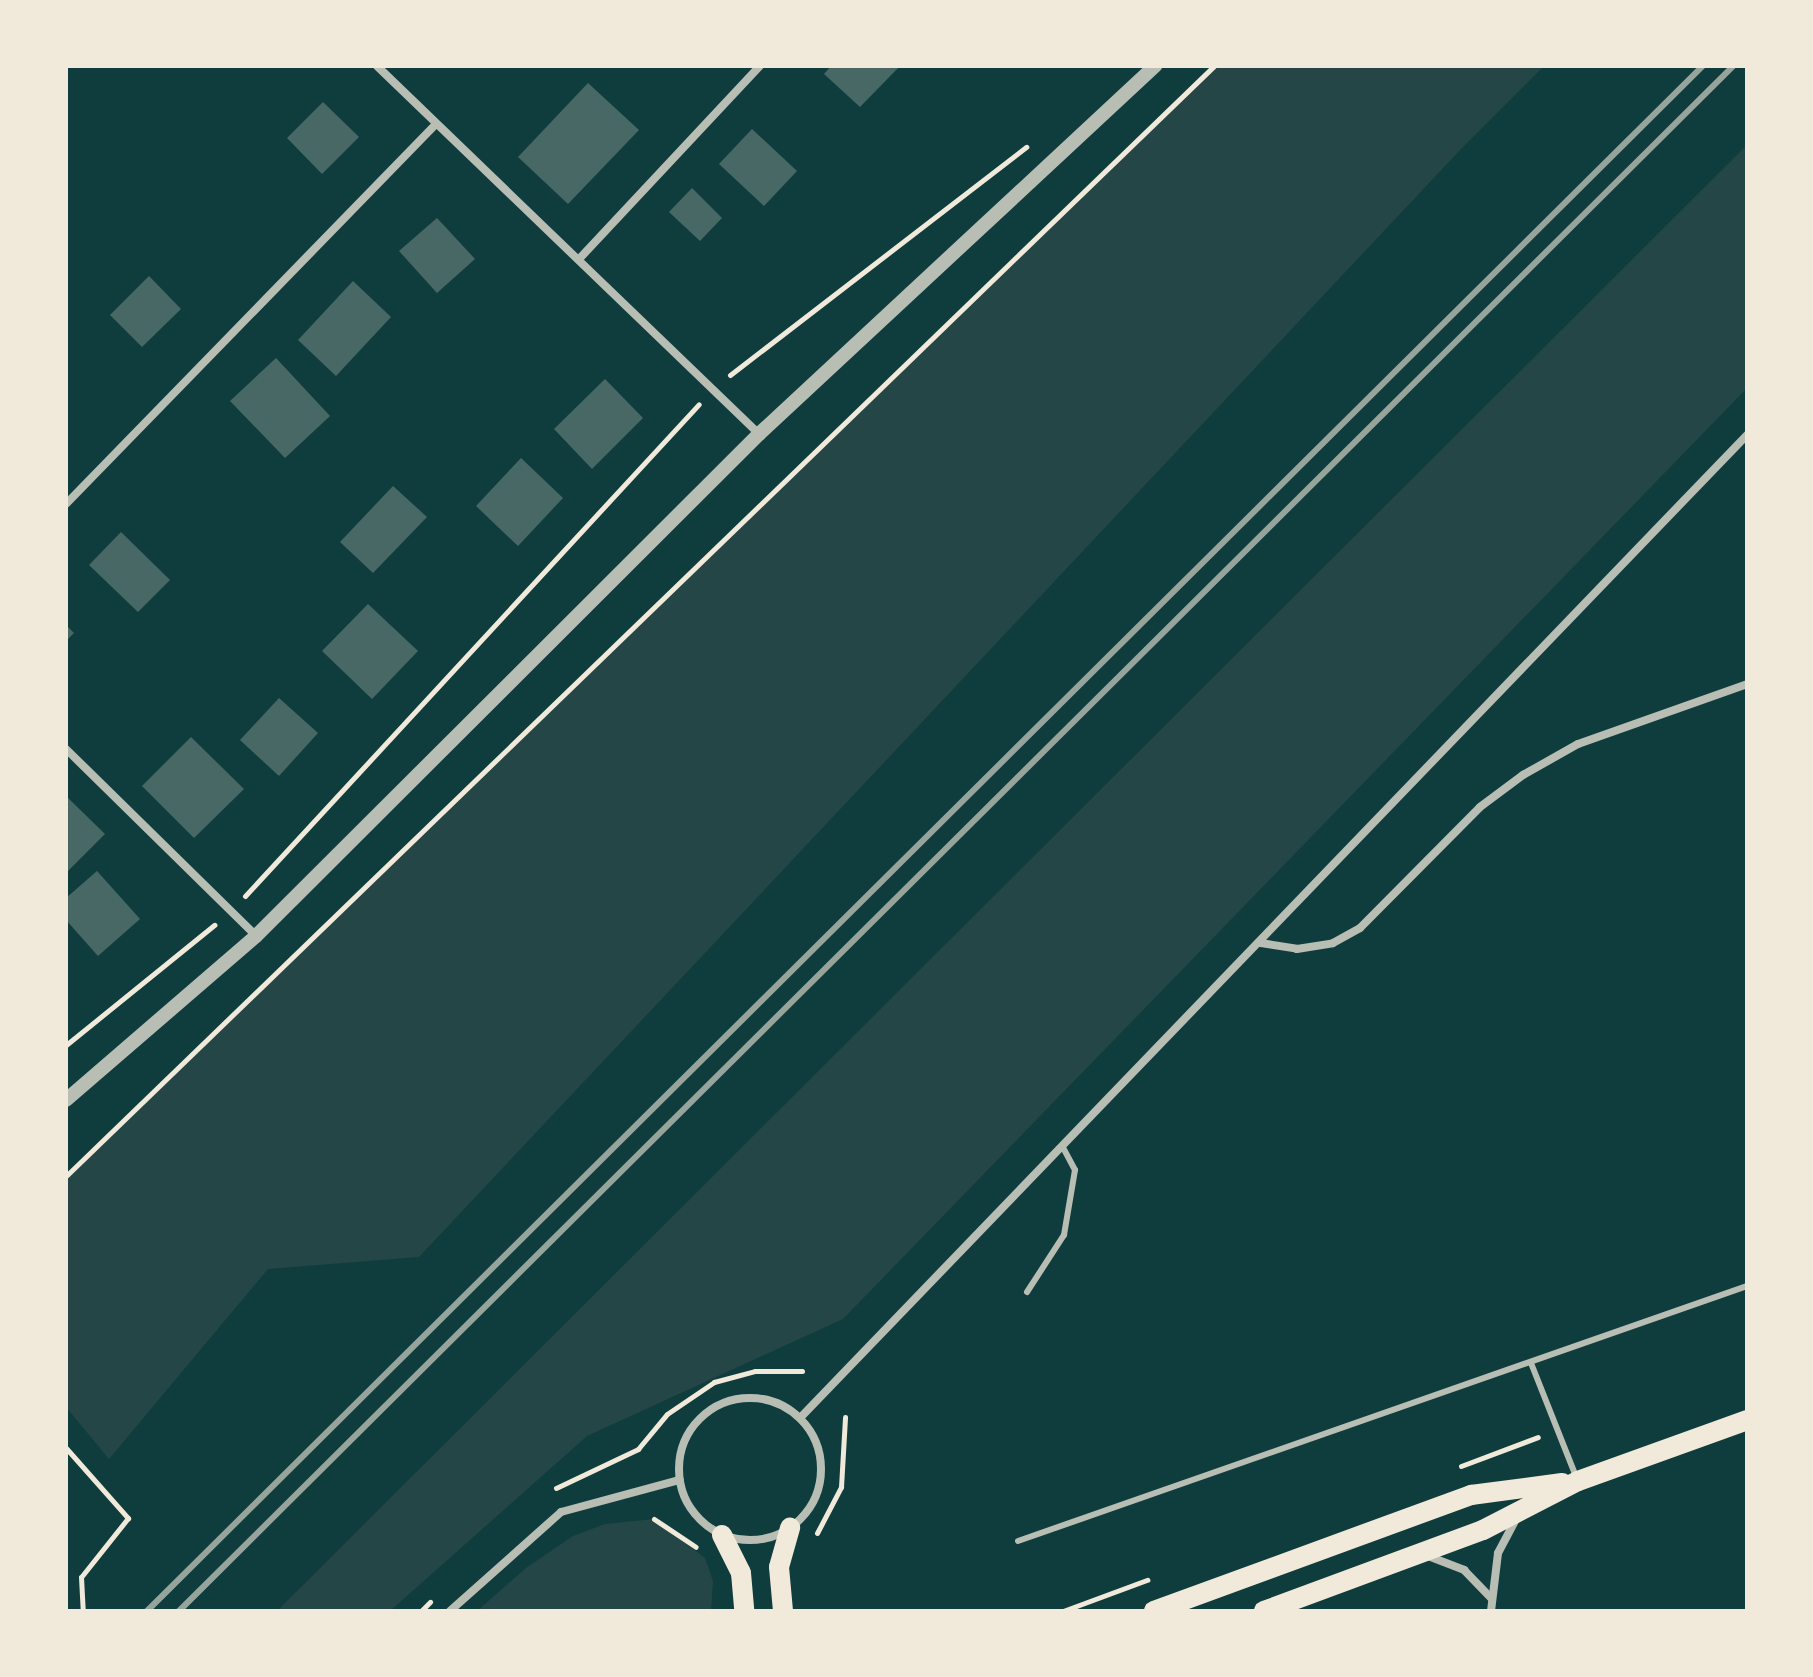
<!DOCTYPE html>
<html>
<head>
<meta charset="utf-8">
<style>
	body { margin:0 }
	#map { position:relative; width:1813px; height:1677px; overflow:hidden; background:#0f3d3e; font-family:Raleway,sans-serif }
	div>[style] { position:absolute }
	.green>* { inset:0; background:#244646 }
	.building>* { inset:0; background:#486865 }
	.path>* { height:5px; margin:-2.5px; padding:0 2.5px; transform-origin:2.5px; border-radius:2.5px; background:#f1e9da }
	.service>* { height:6px; margin:-3px; padding:0 3px; transform-origin:3px; border-radius:3px; background:#b8beb3 }
	.minor>* { height:8px; margin:-4px; padding:0 4px; transform-origin:4px; border-radius:4px; background:#b8beb3 }
	.minor>.ring { margin:-4px; padding:0; box-sizing:content-box; background:none; border:8px solid #b8beb3; border-radius:50% }
	.tertiary>* { height:14px; margin:-7px; padding:0 7px; transform-origin:7px; border-radius:7px; background:#b8beb3 }
	.primary>* { height:20px; margin:-10px; padding:0 10px; transform-origin:10px; border-radius:10px; background:#f1e9da }
	.rail>* { height:6px; margin:-3px; padding:0 3px; transform-origin:3px; border-radius:3px; background:#97a49c }
	span { translate:-50% -50%; white-space:nowrap; text-align:center; line-height:1.15; -webkit-text-stroke:8px #f1e9da; paint-order:stroke }
	.frame { position:absolute; inset:0; border:68px solid #f1e9da; pointer-events:none }
</style>
</head>
<body>
<div id="map">
	<div class="green">
		<div style="clip-path:polygon(1214px 66px,1544px 66px,1461px 149px,419px 1257px,268px 1269px,109px 1459px,66px 1407px,66px 1176px)"></div>
		<div style="clip-path:polygon(1747px 145px,1747px 388px,843px 1319px,587px 1436px,390px 1611px,277px 1611px)"></div>
		<div style="clip-path:polygon(654px 1519px,705px 1558px,713px 1581px,711px 1611px,477px 1611px,526px 1568px,573px 1536px,605px 1524px)"></div>
	</div>
	<div class="building">
		<div style="clip-path:polygon(831px 66px,900px 66px,860px 107px,824px 74px)"></div>
		<div style="clip-path:polygon(588px 83px,639px 130px,568px 204px,518px 157px)"></div>
		<div style="clip-path:polygon(323px 102px,359px 137px,322px 174px,287px 138px)"></div>
		<div style="clip-path:polygon(752px 129px,797px 171px,764px 206px,719px 164px)"></div>
		<div style="clip-path:polygon(692px 188px,722px 218px,700px 241px,669px 212px)"></div>
		<div style="clip-path:polygon(437px 218px,475px 259px,437px 293px,399px 251px)"></div>
		<div style="clip-path:polygon(149px 276px,181px 309px,142px 347px,110px 315px)"></div>
		<div style="clip-path:polygon(353px 281px,391px 317px,336px 376px,298px 340px)"></div>
		<div style="clip-path:polygon(276px 358px,330px 416px,285px 458px,230px 401px)"></div>
		<div style="clip-path:polygon(605px 379px,643px 418px,592px 469px,554px 429px)"></div>
		<div style="clip-path:polygon(521px 458px,563px 498px,518px 546px,476px 506px)"></div>
		<div style="clip-path:polygon(393px 486px,427px 517px,373px 573px,340px 542px)"></div>
		<div style="clip-path:polygon(121px 532px,170px 580px,138px 612px,89px 565px)"></div>
		<div style="clip-path:polygon(368px 604px,418px 651px,372px 699px,322px 651px)"></div>
		<div style="clip-path:polygon(66px 625px,74px 633px,66px 641px)"></div>
		<div style="clip-path:polygon(279px 698px,318px 733px,279px 776px,240px 740px)"></div>
		<div style="clip-path:polygon(191px 737px,244px 789px,194px 838px,142px 786px)"></div>
		<div style="clip-path:polygon(66px 796px,105px 834px,66px 873px)"></div>
		<div style="clip-path:polygon(97px 871px,140px 919px,98px 956px,66px 920px,66px 898px)"></div>
	</div>
	<div class="path">
		<div style="left:730px;top:375px;width:374px;rotate:-37.6deg"></div>
		<div style="left:245px;top:896px;width:669px;rotate:-47.3deg"></div>
		<div style="left:66px;top:1045px;width:191px;rotate:-39deg"></div>
		<div style="left:66px;top:1176px;width:1597px;rotate:-44.04deg"></div>
		<div style="left:66px;top:1448px;width:94px;rotate:48.5deg"></div>
		<div style="left:128px;top:1518px;width:75px;rotate:128.5deg"></div>
		<div style="left:81px;top:1577px;width:34px;rotate:87deg"></div>
		<div style="left:1461px;top:1466px;width:82px;rotate:-20.6deg"></div>
		<div style="left:556px;top:1488px;width:91px;rotate:-25.4deg"></div>
		<div style="left:638px;top:1449px;width:45px;rotate:-50.4deg"></div>
		<div style="left:667px;top:1414px;width:57px;rotate:-34.2deg"></div>
		<div style="left:714px;top:1382px;width:42px;rotate:-15deg"></div>
		<div style="left:755px;top:1371px;width:47px"></div>
		<div style="left:654px;top:1519px;width:50px;rotate:33.7deg"></div>
		<div style="left:817px;top:1533px;width:52px;rotate:-62.4deg"></div>
		<div style="left:841px;top:1487px;width:70px;rotate:-86.7deg"></div>
		<div style="left:421px;top:1611px;width:13px;rotate:-45deg"></div>
		<div style="left:1063px;top:1611px;width:90px;rotate:-20.3deg"></div>
	</div>
	<div class="service">
		<div style="left:1027px;top:1292px;width:68px;rotate:-57deg"></div>
		<div style="left:1064px;top:1235px;width:66px;rotate:-80.4deg"></div>
		<div style="left:1075px;top:1170px;width:26px;rotate:-118deg"></div>
		<div style="left:1531px;top:1363px;width:125px;rotate:68.4deg"></div>
		<div style="left:1018px;top:1541px;width:772px;rotate:-19.28deg"></div>
	</div>
	<div class="minor">
		<div style="left:377px;top:66px;width:530px;rotate:43.93deg"></div>
		<div style="left:581px;top:257px;width:262px;rotate:-46.9deg"></div>
		<div style="left:66px;top:504px;width:530px;rotate:-45.76deg"></div>
		<div style="left:66px;top:749px;width:267px;rotate:44.5deg"></div>
		<div style="left:1261px;top:943px;width:36px;rotate:9deg"></div>
		<div style="left:1297px;top:949px;width:36px;rotate:-9deg"></div>
		<div style="left:1333px;top:943px;width:31px;rotate:-29deg"></div>
		<div style="left:1360px;top:928px;width:170px;rotate:-45.2deg"></div>
		<div style="left:1480px;top:807px;width:54px;rotate:-36.7deg"></div>
		<div style="left:1523px;top:775px;width:63px;rotate:-29.4deg"></div>
		<div style="left:1578px;top:744px;width:179px;rotate:-19.5deg"></div>
		<div class="ring" style="left:679px;top:1398px;width:134px;height:134px"></div>
		<div style="left:800px;top:1418px;width:1365px;rotate:-46.07deg"></div>
		<div style="left:1428px;top:1556px;width:39px;rotate:21deg"></div>
		<div style="left:1464px;top:1570px;width:39px;rotate:46deg"></div>
		<div style="left:450px;top:1611px;width:149px;rotate:-41.7deg"></div>
		<div style="left:561px;top:1512px;width:123px;rotate:-15.1deg"></div>
		<div style="left:1491px;top:1611px;width:58px;rotate:-83.1deg"></div>
		<div style="left:1498px;top:1553px;width:36px;rotate:-62deg"></div>
	</div>
	<div class="tertiary">
		<div style="left:66px;top:1100px;width:251px;rotate:-40.8deg"></div>
		<div style="left:256px;top:936px;width:711px;rotate:-44.94deg"></div>
		<div style="left:759px;top:434px;width:541px;rotate:-42.9deg"></div>
	</div>
	<div class="primary">
		<div style="left:722px;top:1535px;width:42px;rotate:63.4deg"></div>
		<div style="left:741px;top:1573px;width:38px;rotate:85deg"></div>
		<div style="left:783px;top:1611px;width:44px;rotate:-95.2deg"></div>
		<div style="left:779px;top:1567px;width:41px;rotate:-74.2deg"></div>
		<div style="left:1154px;top:1611px;width:338px;rotate:-20.1deg"></div>
		<div style="left:1471px;top:1495px;width:92px;rotate:-7.5deg"></div>
		<div style="left:1264px;top:1611px;width:233px;rotate:-20.3deg"></div>
		<div style="left:1483px;top:1530px;width:107px;rotate:-27.3deg"></div>
		<div style="left:1578px;top:1481px;width:180px;rotate:-19.8deg"></div>
	</div>
	<div class="rail">
		<div style="left:147px;top:1611px;width:2193px;rotate:-44.8deg"></div>
		<div style="left:179px;top:1611px;width:2191px;rotate:-44.83deg"></div>
	</div>
	<div class="frame"></div>
</div>
</body>
</html>
